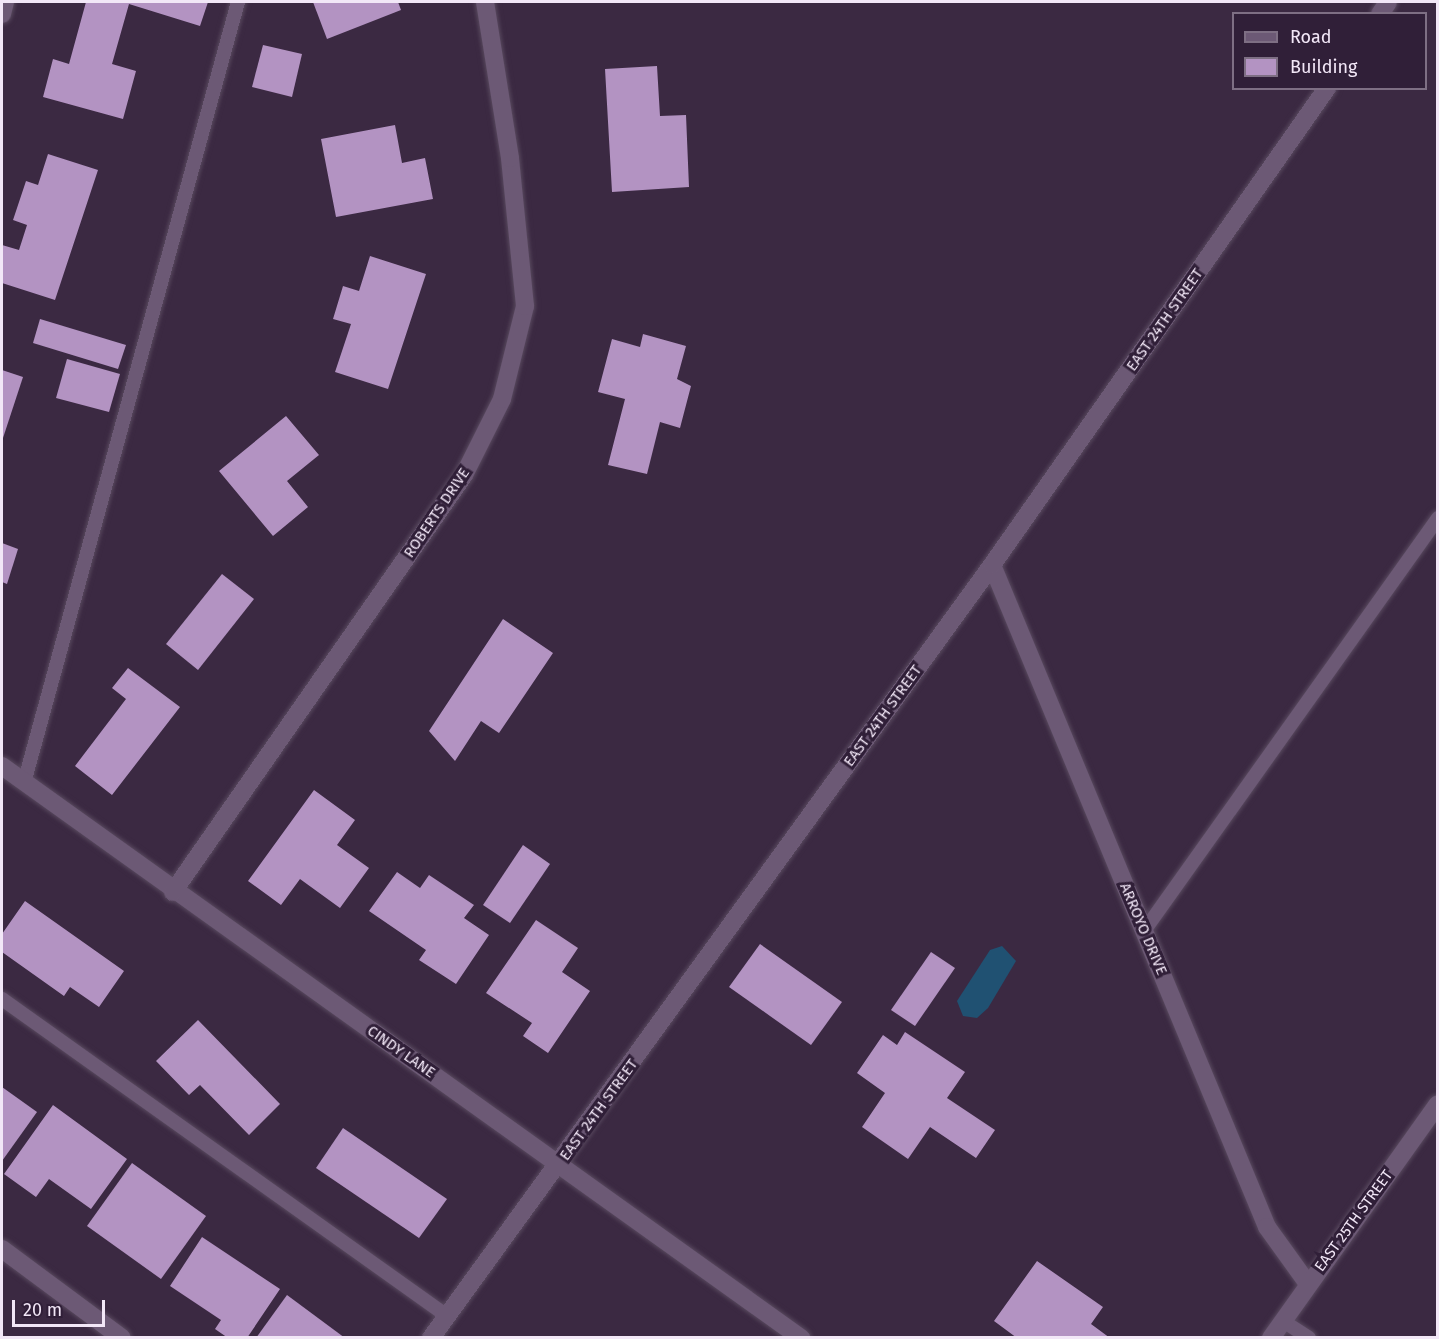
<!DOCTYPE html>
<html>
<head>
<meta charset="utf-8">
<style>
	body { margin:0 }
	#map { position:relative; width:1439px; height:1339px; overflow:hidden; background:#3b2942; font-family:"Fira Sans",sans-serif }
	div>[style] { position:absolute }
	.water>* { inset:0; background:#205172 }
	.building>* { inset:0; background:#b393c2 }
	.roads { filter:drop-shadow(0 0 2px #58495e) drop-shadow(0 0 2px #58495e) }
	.lane>* { height:14px; margin:-7px; padding:0 7px; transform-origin:7px; border-radius:7px; background:#6c5975 }
	.street>* { height:18px; margin:-9px; padding:0 9px; transform-origin:9px; border-radius:9px; background:#6c5975 }
	span { translate:-50% -50%; white-space:nowrap; text-align:center; line-height:1.15; -webkit-text-stroke:6px #301f38; paint-order:stroke }
	.street-label { font-size:15px; color:#f2e7f7 }
	.frame { position:absolute; inset:0; border:3px solid #f2e7f7; pointer-events:none }
	.legend { position:absolute; left:1232px; top:12px; width:195px; height:78px; box-sizing:border-box; background:#301f38; border:2px solid #7e6f84; margin:0; padding:8px 10px; list-style:none; font-size:18px; color:#f2e7f7 }
	.legend li { display:flex; align-items:center; gap:12px; height:30px }
	.legend b { width:30px; border:2px solid #7e6f84 }
	.scale { position:absolute; left:12px; top:1300px; width:93px; height:27px; box-sizing:border-box; border:3px solid #f2e7f7; border-top:0; padding-left:8px; font-size:18px; line-height:21px; white-space:nowrap; color:#f2e7f7; -webkit-text-stroke:4px #301f38; paint-order:stroke }
</style>
</head>
<body>
<div id="map">
	<div class="water">
		<div style="clip-path:polygon(1002px 946px,1016px 961px,988px 1008px,977px 1018px,963px 1016px,957px 1001px,990px 950px)"></div>
	</div>
	<div class="building">
		<div style="clip-path:polygon(86px 2px,208px 2px,200px 26px,129px 4px,112px 64px,136px 71px,123px 119px,43px 97px,53px 59px,69px 64px)"></div>
		<div style="clip-path:polygon(313px 2px,398px 2px,401px 10px,327px 39px)"></div>
		<div style="clip-path:polygon(263px 45px,302px 54px,292px 97px,252px 87px)"></div>
		<div style="clip-path:polygon(657px 66px,660px 116px,686px 115px,689px 187px,612px 192px,605px 69px)"></div>
		<div style="clip-path:polygon(395px 125px,402px 163px,425px 158px,433px 199px,336px 217px,321px 139px)"></div>
		<div style="clip-path:polygon(48px 154px,98px 170px,55px 300px,2px 283px,2px 245px,19px 250px,27px 225px,13px 220px,26px 181px,38px 185px)"></div>
		<div style="clip-path:polygon(370px 256px,426px 274px,388px 389px,335px 372px,351px 324px,333px 319px,343px 286px,359px 291px)"></div>
		<div style="clip-path:polygon(40px 319px,126px 345px,118px 369px,33px 343px)"></div>
		<div style="clip-path:polygon(643px 334px,686px 346px,677px 379px,691px 386px,680px 428px,660px 422px,647px 474px,608px 465px,625px 399px,598px 392px,612px 339px,640px 347px)"></div>
		<div style="clip-path:polygon(67px 359px,120px 374px,109px 412px,56px 398px)"></div>
		<div style="clip-path:polygon(2px 370px,23px 377px,2px 441px)"></div>
		<div style="clip-path:polygon(286px 416px,319px 455px,287px 481px,308px 507px,273px 536px,219px 471px)"></div>
		<div style="clip-path:polygon(2px 543px,18px 549px,7px 584px,2px 582px)"></div>
		<div style="clip-path:polygon(222px 574px,254px 599px,198px 670px,166px 644px)"></div>
		<div style="clip-path:polygon(503px 619px,553px 653px,499px 733px,481px 721px,455px 761px,429px 731px)"></div>
		<div style="clip-path:polygon(128px 668px,180px 707px,112px 795px,75px 766px,126px 699px,112px 688px)"></div>
		<div style="clip-path:polygon(314px 790px,355px 820px,337px 845px,369px 868px,340px 908px,300px 879px,281px 905px,248px 881px)"></div>
		<div style="clip-path:polygon(523px 845px,550px 864px,510px 923px,483px 905px)"></div>
		<div style="clip-path:polygon(397px 872px,420px 888px,429px 875px,474px 905px,464px 918px,489px 935px,456px 984px,419px 960px,426px 950px,369px 911px)"></div>
		<div style="clip-path:polygon(25px 901px,124px 971px,99px 1007px,70px 987px,64px 996px,2px 952px,2px 934px)"></div>
		<div style="clip-path:polygon(536px 920px,578px 948px,562px 972px,590px 991px,548px 1053px,523px 1036px,532px 1023px,486px 993px)"></div>
		<div style="clip-path:polygon(760px 944px,842px 1002px,811px 1045px,729px 987px)"></div>
		<div style="clip-path:polygon(931px 952px,955px 968px,915px 1026px,891px 1010px)"></div>
		<div style="clip-path:polygon(198px 1020px,280px 1104px,249px 1135px,200px 1085px,189px 1095px,156px 1061px)"></div>
		<div style="clip-path:polygon(905px 1032px,965px 1072px,947px 1098px,995px 1130px,976px 1158px,930px 1127px,908px 1159px,862px 1127px,885px 1093px,857px 1073px,883px 1035px,897px 1045px)"></div>
		<div style="clip-path:polygon(2px 1087px,37px 1112px,2px 1161px)"></div>
		<div style="clip-path:polygon(53px 1105px,127px 1159px,91px 1209px,49px 1179px,36px 1197px,4px 1174px)"></div>
		<div style="clip-path:polygon(343px 1128px,447px 1199px,419px 1238px,316px 1168px)"></div>
		<div style="clip-path:polygon(132px 1163px,206px 1216px,161px 1279px,87px 1226px)"></div>
		<div style="clip-path:polygon(202px 1237px,280px 1289px,247px 1338px,228px 1338px,215px 1329px,221px 1320px,170px 1286px)"></div>
		<div style="clip-path:polygon(1037px 1261px,1103px 1307px,1091px 1324px,1110px 1338px,1017px 1338px,994px 1321px)"></div>
		<div style="clip-path:polygon(287px 1295px,345px 1338px,256px 1338px)"></div>
	</div>
	<div class="roads">
		<div class="lane">
			<div style="left:24px;top:783px;width:810px;rotate:-74.68deg"></div>
			<div style="left:1144px;top:931px;width:507px;rotate:-54.55deg"></div>
			<div style="left:2px;top:999px;width:546px;rotate:35.46deg"></div>
			<div style="left:1283px;top:1321px;width:31px;rotate:33deg"></div>
		</div>
		<div class="street">
			<div style="left:2px;top:14px;width:12px;rotate:-76deg"></div>
			<div style="left:1380px;top:14px;width:14px;rotate:-56deg"></div>
			<div style="left:992px;top:565px;width:717px;rotate:67.44deg"></div>
			<div style="left:1267px;top:1227px;width:70px;rotate:54.3deg"></div>
			<div style="left:2px;top:766px;width:983px;rotate:35.6deg"></div>
			<div style="left:173px;top:892px;width:508px;rotate:-55.09deg"></div>
			<div style="left:464px;top:475px;width:85px;rotate:-63.4deg"></div>
			<div style="left:502px;top:399px;width:96px;rotate:-76.1deg"></div>
			<div style="left:525px;top:306px;width:149px;rotate:-95.8deg"></div>
			<div style="left:510px;top:158px;width:158px;rotate:-99.1deg"></div>
			<div style="left:2px;top:1249px;width:149px;rotate:36.6deg"></div>
			<div style="left:431px;top:1338px;width:955px;rotate:-54.03deg"></div>
			<div style="left:992px;top:565px;width:583px;rotate:-54.92deg"></div>
			<div style="left:1271px;top:1338px;width:287px;rotate:-54.5deg"></div>
		</div>
	</div>
	<div class="street-label">
		<span style="left:1165px;top:320px;rotate:-55deg">EAST 24TH STREET</span>
		<span style="left:437px;top:513px;rotate:-56deg">ROBERTS DRIVE</span>
		<span style="left:883px;top:716px;rotate:-54deg">EAST 24TH STREET</span>
		<span style="left:1143px;top:929px;rotate:67deg">ARROYO DRIVE</span>
		<span style="left:401px;top:1052px;rotate:35deg">CINDY LANE</span>
		<span style="left:599px;top:1110px;rotate:-54deg">EAST 24TH STREET</span>
		<span style="left:1354px;top:1221px;rotate:-54deg">EAST 25TH STREET</span>
	</div>
	<div class="frame"></div>
	<ul class="legend">
	<li><b style="height:8px;background:#6c5975"></b>Road</li>
	<li><b style="height:16px;background:#b393c2"></b>Building</li>
	</ul>
	<div class="scale">20 m</div>
</div>
</body>
</html>
